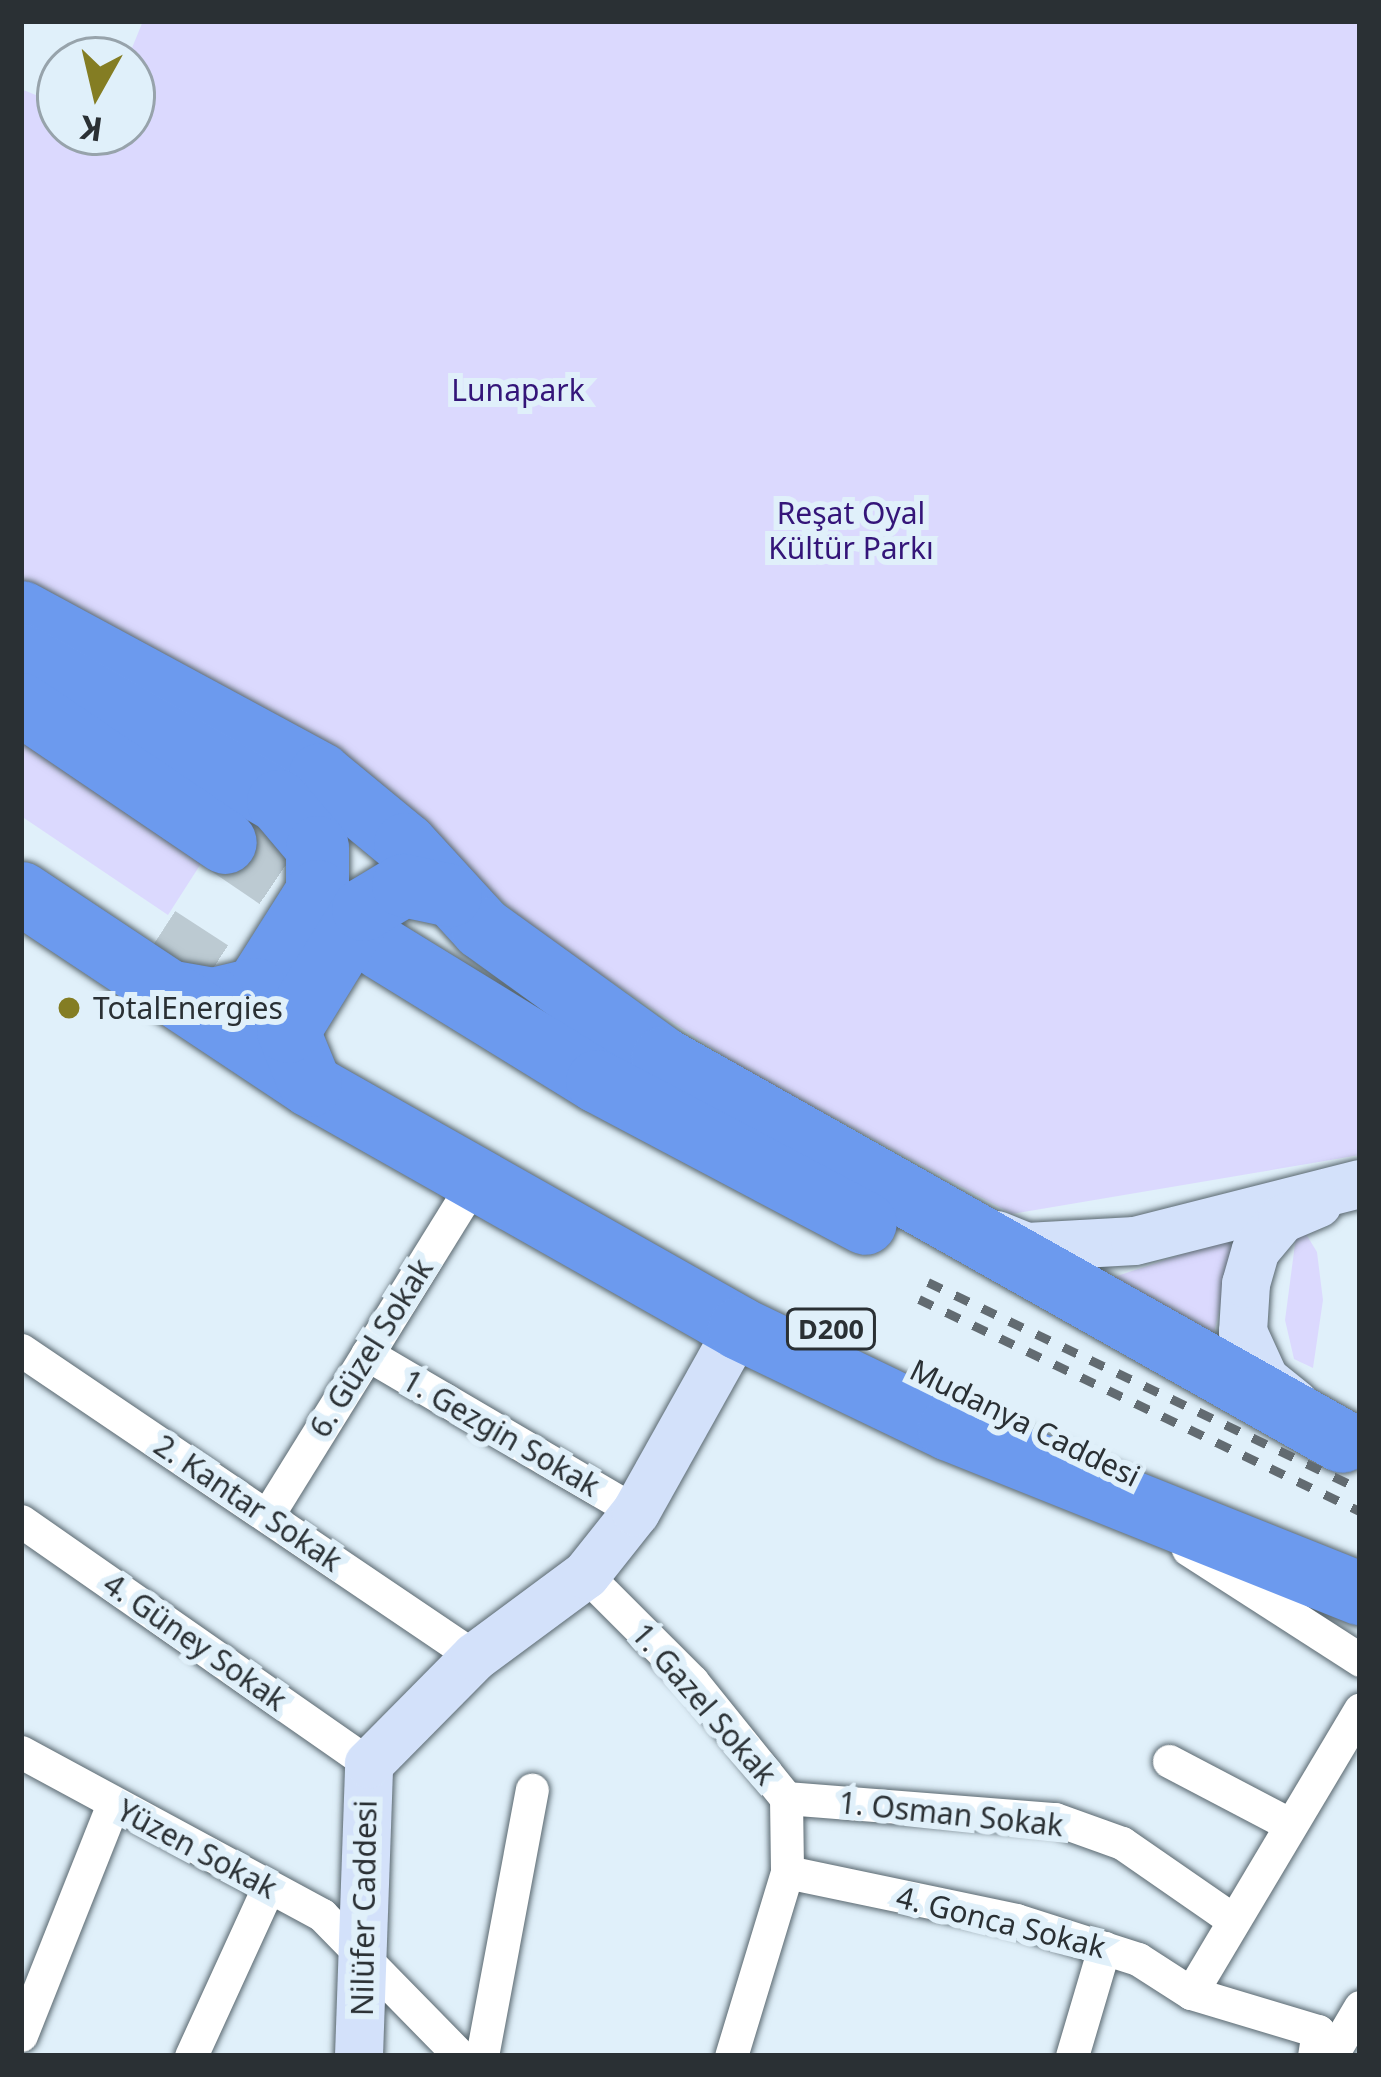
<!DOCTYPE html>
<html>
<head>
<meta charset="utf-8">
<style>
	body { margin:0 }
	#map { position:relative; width:1381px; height:2077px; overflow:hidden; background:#e0f0fa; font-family:"Noto Sans",sans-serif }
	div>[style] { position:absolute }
	.green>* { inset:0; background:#dbd9fe }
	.highway-tunnel>* { height:63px; margin-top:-31.5px; transform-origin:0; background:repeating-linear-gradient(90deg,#bccad2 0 63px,transparent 0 95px) }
	.roads { filter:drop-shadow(0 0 3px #59676f) drop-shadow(0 0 3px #59676f) }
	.street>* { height:33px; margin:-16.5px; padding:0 16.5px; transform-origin:16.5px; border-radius:16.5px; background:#fff }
	.secondary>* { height:48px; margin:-24px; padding:0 24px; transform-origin:24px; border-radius:24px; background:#d3e1fa }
	.highway>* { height:63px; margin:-31.5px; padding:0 31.5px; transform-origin:31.5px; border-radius:31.5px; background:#6c9aee }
	.rail>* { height:9px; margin-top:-4.5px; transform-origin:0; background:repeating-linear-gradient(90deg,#626b71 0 15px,transparent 0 30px) }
	.dots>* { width:33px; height:33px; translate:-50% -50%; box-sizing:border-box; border:6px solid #e0f0fa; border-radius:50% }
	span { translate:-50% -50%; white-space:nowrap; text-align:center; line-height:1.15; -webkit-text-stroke:12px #e0f0fa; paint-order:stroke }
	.shield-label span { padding:3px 9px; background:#e0f0fa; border:3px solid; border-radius:9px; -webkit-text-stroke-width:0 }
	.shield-label { font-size:27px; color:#2a3034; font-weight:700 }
	.park-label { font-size:30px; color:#341579 }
	.poi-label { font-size:30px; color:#2a3034 }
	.left { translate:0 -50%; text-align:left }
	.street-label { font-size:30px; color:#2a3034 }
	.frame { position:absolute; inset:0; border:24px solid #2a3034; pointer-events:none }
	.north { position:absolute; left:36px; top:36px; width:120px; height:120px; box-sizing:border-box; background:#e0f0fa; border:3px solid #97a3ab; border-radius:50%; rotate:188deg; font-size:33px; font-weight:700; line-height:48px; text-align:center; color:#2a3034 }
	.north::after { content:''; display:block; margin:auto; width:42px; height:54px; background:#847d23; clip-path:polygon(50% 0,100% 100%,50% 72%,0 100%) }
</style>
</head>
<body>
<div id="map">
	<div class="green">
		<div style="clip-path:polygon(143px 21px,1360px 21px,1360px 1155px,1012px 1214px,745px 1070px,539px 934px,358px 773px,21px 579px,21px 89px,60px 105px,60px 132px,132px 132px,127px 60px)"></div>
		<div style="clip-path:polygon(21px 740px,202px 862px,168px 915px,21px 816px)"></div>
		<div style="clip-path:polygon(1298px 1221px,1317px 1252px,1323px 1300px,1313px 1368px,1294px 1359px,1285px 1320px)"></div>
		<div style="clip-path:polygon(1237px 1236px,1212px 1341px,1111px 1278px)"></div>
	</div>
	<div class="highway-tunnel">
		<div style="left:225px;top:842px;width:157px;rotate:34.1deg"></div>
		<div style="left:158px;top:937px;width:136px;rotate:33deg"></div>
	</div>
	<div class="roads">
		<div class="street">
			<div style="left:21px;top:1350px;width:548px;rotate:34.07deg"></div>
			<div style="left:367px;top:1354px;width:312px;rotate:30.4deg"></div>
			<div style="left:267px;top:1516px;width:394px;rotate:-58.2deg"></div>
			<div style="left:21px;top:1521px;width:424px;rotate:34.9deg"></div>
			<div style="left:1188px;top:1549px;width:205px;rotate:32.8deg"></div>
			<div style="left:586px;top:1575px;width:150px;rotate:45deg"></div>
			<div style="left:692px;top:1681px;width:150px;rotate:51.2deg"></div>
			<div style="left:786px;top:1798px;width:74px;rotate:89.2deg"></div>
			<div style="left:787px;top:1872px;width:192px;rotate:106.9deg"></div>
			<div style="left:21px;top:1752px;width:342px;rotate:28.4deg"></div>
			<div style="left:322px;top:1915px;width:197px;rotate:45.6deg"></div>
			<div style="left:1169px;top:1761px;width:136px;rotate:27.7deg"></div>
			<div style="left:786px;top:1798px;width:270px;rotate:4.5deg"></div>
			<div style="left:1055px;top:1819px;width:71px;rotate:19.7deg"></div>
			<div style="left:1122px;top:1843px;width:135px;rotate:34.7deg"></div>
			<div style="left:787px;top:1872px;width:234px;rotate:11.8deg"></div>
			<div style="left:1016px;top:1920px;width:128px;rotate:17.7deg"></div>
			<div style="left:1138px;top:1959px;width:63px;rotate:32.7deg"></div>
			<div style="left:1191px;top:1993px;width:133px;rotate:16.7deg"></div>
			<div style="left:1318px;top:2031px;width:25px;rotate:99deg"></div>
			<div style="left:1191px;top:1993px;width:330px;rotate:-59.2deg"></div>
			<div style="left:21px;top:2035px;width:249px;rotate:-68.3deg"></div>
			<div style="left:191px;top:2056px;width:185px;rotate:-65.4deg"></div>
			<div style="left:482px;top:2056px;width:271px;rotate:-79.4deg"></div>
			<div style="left:1072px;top:2056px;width:113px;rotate:-73.5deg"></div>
			<div style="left:1331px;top:2056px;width:57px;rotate:-59.4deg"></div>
		</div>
		<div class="secondary">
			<div style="left:997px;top:1235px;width:32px;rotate:22deg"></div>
			<div style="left:1027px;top:1247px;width:108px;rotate:-3.2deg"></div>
			<div style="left:1135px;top:1241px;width:232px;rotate:-14.2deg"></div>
			<div style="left:1295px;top:1404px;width:38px;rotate:-141deg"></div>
			<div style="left:1265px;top:1380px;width:53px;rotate:-114.6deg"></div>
			<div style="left:1243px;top:1332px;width:48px;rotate:-86.4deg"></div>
			<div style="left:1246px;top:1284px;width:35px;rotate:-74deg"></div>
			<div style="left:1256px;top:1250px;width:40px;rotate:-50deg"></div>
			<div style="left:1282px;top:1219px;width:39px;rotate:-23deg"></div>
			<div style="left:359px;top:2056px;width:292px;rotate:-88deg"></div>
			<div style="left:369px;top:1764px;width:151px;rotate:-45.3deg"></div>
			<div style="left:475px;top:1657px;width:138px;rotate:-36.5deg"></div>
			<div style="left:586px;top:1575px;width:80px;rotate:-51.6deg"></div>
			<div style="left:636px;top:1512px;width:211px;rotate:-60.8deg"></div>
		</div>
		<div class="highway">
			<div style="left:21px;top:612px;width:340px;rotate:28.4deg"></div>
			<div style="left:320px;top:774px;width:110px;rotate:39.5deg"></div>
			<div style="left:405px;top:844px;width:114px;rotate:47.5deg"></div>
			<div style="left:482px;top:928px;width:222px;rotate:35.8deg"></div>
			<div style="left:662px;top:1058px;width:780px;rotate:29.39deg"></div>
			<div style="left:21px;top:655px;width:296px;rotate:29.6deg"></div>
			<div style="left:278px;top:801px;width:60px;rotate:49.7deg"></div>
			<div style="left:317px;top:847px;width:44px;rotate:90deg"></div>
			<div style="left:317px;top:891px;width:116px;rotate:122.3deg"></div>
			<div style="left:255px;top:989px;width:43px;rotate:166.6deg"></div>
			<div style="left:213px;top:999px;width:39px;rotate:-170deg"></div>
			<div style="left:21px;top:704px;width:246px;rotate:34.1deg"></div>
			<div style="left:21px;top:893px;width:347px;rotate:33.6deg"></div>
			<div style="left:310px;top:1085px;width:493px;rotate:29.5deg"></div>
			<div style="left:739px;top:1328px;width:233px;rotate:25.7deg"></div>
			<div style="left:949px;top:1429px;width:443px;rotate:21.8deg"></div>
			<div style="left:381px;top:948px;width:254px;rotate:31.6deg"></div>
			<div style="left:597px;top:1081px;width:303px;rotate:27.9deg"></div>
			<div style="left:310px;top:1085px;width:58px;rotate:-112.2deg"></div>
			<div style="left:288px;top:1031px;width:143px;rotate:-58.4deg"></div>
			<div style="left:363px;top:909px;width:47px;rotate:-31deg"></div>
			<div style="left:403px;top:885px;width:48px;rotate:12deg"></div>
		</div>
	</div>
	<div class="rail">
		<div style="left:928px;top:1282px;width:479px;rotate:25.6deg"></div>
		<div style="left:919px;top:1299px;width:489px;rotate:25.7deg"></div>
	</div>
	<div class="dots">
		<div style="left:69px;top:1008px;background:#847d23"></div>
	</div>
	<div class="shield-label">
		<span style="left:831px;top:1329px">D200</span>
	</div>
	<div class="park-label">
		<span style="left:518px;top:390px">Lunapark</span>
		<span style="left:851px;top:530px">Reşat Oyal<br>Kültür Parkı</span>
	</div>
	<div class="poi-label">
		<span class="left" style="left:93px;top:1008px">TotalEnergies</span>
	</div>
	<div class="street-label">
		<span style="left:371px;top:1348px;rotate:-58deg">6. Güzel Sokak</span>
		<span style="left:1025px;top:1423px;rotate:26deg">Mudanya Caddesi</span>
		<span style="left:501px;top:1433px;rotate:30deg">1. Gezgin Sokak</span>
		<span style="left:248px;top:1503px;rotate:34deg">2. Kantar Sokak</span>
		<span style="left:195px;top:1642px;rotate:35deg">4. Güney Sokak</span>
		<span style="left:704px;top:1704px;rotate:49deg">1. Gazel Sokak</span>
		<span style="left:951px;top:1814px;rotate:6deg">1. Osman Sokak</span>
		<span style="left:197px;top:1849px;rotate:28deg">Yüzen Sokak</span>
		<span style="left:364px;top:1908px;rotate:-89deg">Nilüfer Caddesi</span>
		<span style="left:1001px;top:1922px;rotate:14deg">4. Gonca Sokak</span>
	</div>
	<div class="frame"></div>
	<div class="north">K</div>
</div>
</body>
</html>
